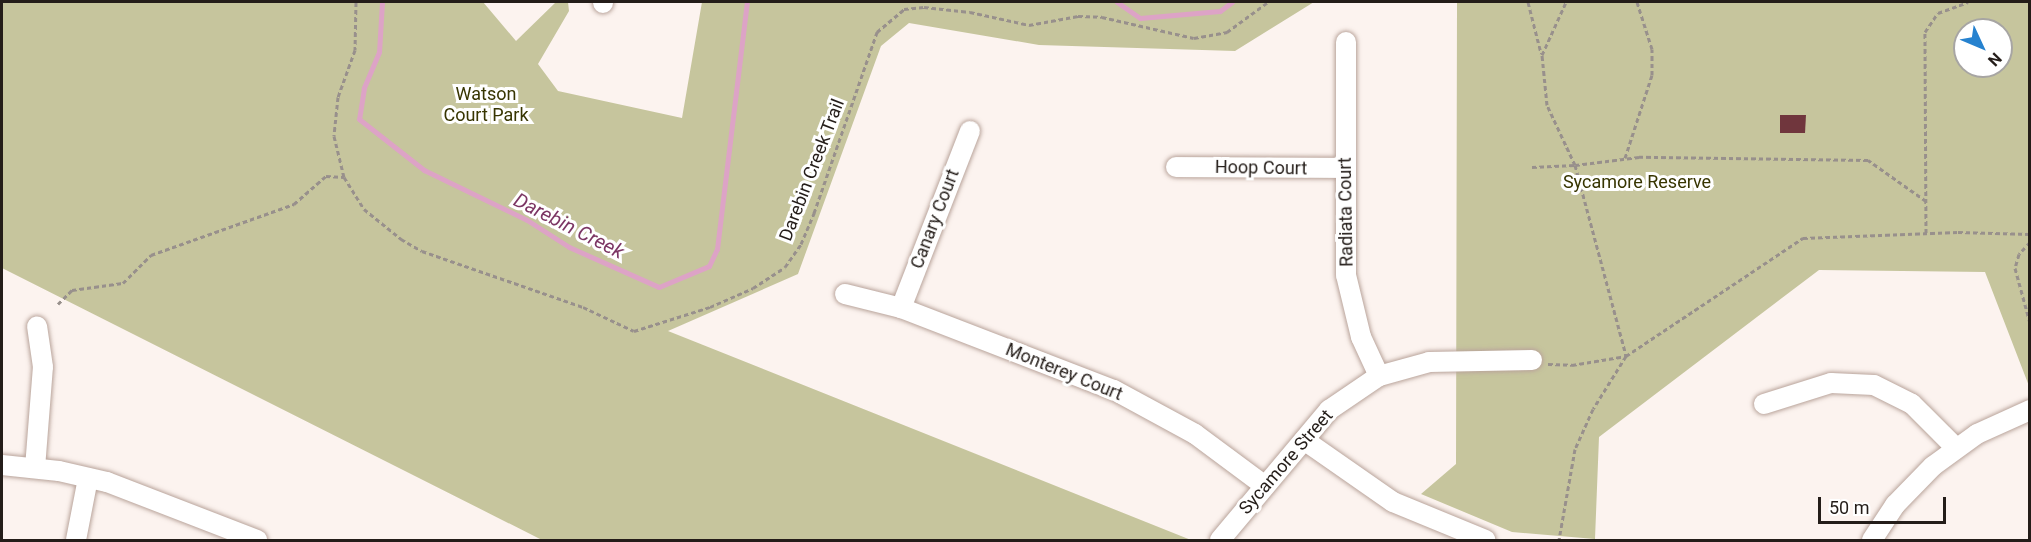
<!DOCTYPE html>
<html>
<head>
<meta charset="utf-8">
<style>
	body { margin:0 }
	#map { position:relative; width:2031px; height:542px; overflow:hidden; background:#fcf3ef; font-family:Roboto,sans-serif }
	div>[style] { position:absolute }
	.green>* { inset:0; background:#c6c59d }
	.stream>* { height:5px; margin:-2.5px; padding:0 2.5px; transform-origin:2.5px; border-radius:2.5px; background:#dda3c6 }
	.building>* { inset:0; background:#70363d }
	.path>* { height:3px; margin-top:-1.5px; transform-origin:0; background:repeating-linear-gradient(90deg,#98908c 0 4.5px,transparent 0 7.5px) }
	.roads { filter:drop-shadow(0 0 2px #b9a49b) drop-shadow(0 0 2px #b9a49b) }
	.minor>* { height:20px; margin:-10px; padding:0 10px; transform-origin:10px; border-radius:10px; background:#fff }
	span { translate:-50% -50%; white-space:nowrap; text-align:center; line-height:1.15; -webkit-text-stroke:6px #fff; paint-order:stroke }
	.park-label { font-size:18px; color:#373501 }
	.street-label { font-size:18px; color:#241d19 }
	.water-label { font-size:20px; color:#7c3664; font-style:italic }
	.frame { position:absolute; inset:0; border:3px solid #241d19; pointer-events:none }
	.north { position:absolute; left:1953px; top:18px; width:60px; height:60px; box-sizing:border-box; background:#fff; border:2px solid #a7a5a3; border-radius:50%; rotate:134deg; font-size:16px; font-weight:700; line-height:24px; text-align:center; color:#241d19 }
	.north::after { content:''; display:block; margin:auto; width:21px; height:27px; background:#2682cf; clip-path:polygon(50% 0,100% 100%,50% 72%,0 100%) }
	.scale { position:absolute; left:1818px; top:497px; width:128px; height:27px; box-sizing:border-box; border:3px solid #241d19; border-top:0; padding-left:8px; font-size:18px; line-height:21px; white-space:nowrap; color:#241d19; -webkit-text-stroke:4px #fff; paint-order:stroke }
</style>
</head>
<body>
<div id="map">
	<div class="green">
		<div style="clip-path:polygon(2px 2px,483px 2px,516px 41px,556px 2px,568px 2px,569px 11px,538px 64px,558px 91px,682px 118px,702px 2px,1314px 2px,1235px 51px,1039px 45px,909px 23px,881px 46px,798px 274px,668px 331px,1191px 540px,542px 540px,2px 268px)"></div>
		<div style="clip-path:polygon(evenodd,1457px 2px,2029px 2px,2029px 386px,1985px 272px,1819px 270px,1599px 437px,1595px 539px,1512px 532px,1421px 494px,1456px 464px,1457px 2px,1965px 30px,2001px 30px,2001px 66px,1965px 66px,1965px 30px)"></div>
	</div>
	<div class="stream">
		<div style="left:382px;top:2px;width:50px;rotate:93.4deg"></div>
		<div style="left:379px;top:52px;width:39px;rotate:113deg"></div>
		<div style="left:364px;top:88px;width:31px;rotate:99deg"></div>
		<div style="left:359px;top:119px;width:83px;rotate:38.1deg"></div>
		<div style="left:424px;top:170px;width:114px;rotate:25.9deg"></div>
		<div style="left:527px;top:220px;width:50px;rotate:32.7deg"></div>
		<div style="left:569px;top:247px;width:98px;rotate:24deg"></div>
		<div style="left:659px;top:287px;width:54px;rotate:-22.8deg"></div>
		<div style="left:709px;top:266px;width:19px;rotate:-65deg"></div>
		<div style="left:717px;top:249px;width:249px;rotate:-83.1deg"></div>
		<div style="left:1117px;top:2px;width:28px;rotate:35deg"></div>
		<div style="left:1140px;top:18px;width:80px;rotate:-5deg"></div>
		<div style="left:1220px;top:11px;width:15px;rotate:-37deg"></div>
	</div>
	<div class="building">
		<div style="clip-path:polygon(1780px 115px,1806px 115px,1805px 133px,1780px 133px)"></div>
	</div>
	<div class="path">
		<div style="left:356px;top:2px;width:48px;rotate:91.2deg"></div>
		<div style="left:355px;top:50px;width:50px;rotate:109.9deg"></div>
		<div style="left:338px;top:97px;width:39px;rotate:96deg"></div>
		<div style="left:334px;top:136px;width:42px;rotate:76.3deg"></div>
		<div style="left:344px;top:177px;width:38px;rotate:58deg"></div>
		<div style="left:364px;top:209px;width:48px;rotate:39deg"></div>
		<div style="left:401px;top:239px;width:24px;rotate:30deg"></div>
		<div style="left:422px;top:251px;width:170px;rotate:19.2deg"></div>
		<div style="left:583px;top:307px;width:56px;rotate:25.2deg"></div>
		<div style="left:634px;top:331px;width:80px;rotate:-17.5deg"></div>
		<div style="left:710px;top:307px;width:47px;rotate:-23.8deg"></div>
		<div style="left:753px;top:288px;width:38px;rotate:-33deg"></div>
		<div style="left:785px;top:267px;width:28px;rotate:-55deg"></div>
		<div style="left:801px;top:244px;width:34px;rotate:-67deg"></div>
		<div style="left:814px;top:213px;width:192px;rotate:-70.8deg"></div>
		<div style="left:877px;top:32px;width:35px;rotate:-40deg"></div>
		<div style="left:904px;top:9px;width:20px;rotate:-6deg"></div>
		<div style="left:924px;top:7px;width:46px;rotate:6.2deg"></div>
		<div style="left:970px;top:12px;width:60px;rotate:12.4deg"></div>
		<div style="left:1029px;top:25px;width:50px;rotate:-10.4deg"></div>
		<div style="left:1078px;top:16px;width:24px;rotate:2deg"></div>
		<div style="left:1102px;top:17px;width:94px;rotate:12.9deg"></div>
		<div style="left:1194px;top:38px;width:34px;rotate:-10deg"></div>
		<div style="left:1227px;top:32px;width:51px;rotate:-36.2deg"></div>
		<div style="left:1528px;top:2px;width:53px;rotate:75.7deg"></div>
		<div style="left:1625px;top:158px;width:87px;rotate:-72deg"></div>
		<div style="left:1652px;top:75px;width:26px;rotate:-90deg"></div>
		<div style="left:1652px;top:49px;width:49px;rotate:-107.7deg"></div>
		<div style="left:1532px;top:167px;width:43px;rotate:-2.7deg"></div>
		<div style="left:1575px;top:165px;width:66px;rotate:-115deg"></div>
		<div style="left:1547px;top:105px;width:50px;rotate:-95.7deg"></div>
		<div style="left:1542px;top:55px;width:58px;rotate:-65.6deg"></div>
		<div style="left:1926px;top:201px;width:71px;rotate:-144.7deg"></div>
		<div style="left:1868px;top:160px;width:229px;rotate:-179.2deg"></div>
		<div style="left:1639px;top:157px;width:64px;rotate:172.9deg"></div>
		<div style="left:1575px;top:165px;width:198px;rotate:75deg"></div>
		<div style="left:1626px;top:356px;width:213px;rotate:-33.7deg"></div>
		<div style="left:1803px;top:238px;width:155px;rotate:-2.2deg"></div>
		<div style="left:1958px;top:232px;width:72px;rotate:1.6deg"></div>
		<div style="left:1926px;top:233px;width:201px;rotate:-90.3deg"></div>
		<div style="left:1925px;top:32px;width:23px;rotate:-56deg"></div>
		<div style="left:1938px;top:13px;width:32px;rotate:-20deg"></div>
		<div style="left:2030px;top:242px;width:16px;rotate:133deg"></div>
		<div style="left:2019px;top:254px;width:15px;rotate:106deg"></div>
		<div style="left:2015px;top:268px;width:57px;rotate:74.7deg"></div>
		<div style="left:58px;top:304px;width:20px;rotate:-45deg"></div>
		<div style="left:72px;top:290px;width:51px;rotate:-7.8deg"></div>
		<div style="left:123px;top:283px;width:40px;rotate:-45deg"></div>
		<div style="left:151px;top:255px;width:152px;rotate:-19.6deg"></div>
		<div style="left:294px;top:204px;width:43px;rotate:-41.2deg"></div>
		<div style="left:326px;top:176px;width:18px;rotate:3deg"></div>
		<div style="left:1548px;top:364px;width:24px;rotate:2deg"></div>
		<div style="left:1572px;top:365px;width:55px;rotate:-9.5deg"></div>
		<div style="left:1626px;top:356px;width:62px;rotate:121.9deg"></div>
		<div style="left:1593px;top:409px;width:44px;rotate:114.2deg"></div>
		<div style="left:1575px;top:449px;width:92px;rotate:100deg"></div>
	</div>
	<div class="roads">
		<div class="minor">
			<div style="left:603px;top:2px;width:1px;rotate:90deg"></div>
			<div style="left:1346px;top:42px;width:233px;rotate:90deg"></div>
			<div style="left:1346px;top:275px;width:64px;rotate:76.4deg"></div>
			<div style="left:1361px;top:337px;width:43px;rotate:65.2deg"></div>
			<div style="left:1176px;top:167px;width:169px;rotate:0.3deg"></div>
			<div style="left:845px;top:294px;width:58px;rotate:14deg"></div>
			<div style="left:901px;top:308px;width:228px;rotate:21.1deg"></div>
			<div style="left:1114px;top:390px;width:92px;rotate:28.5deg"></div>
			<div style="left:1195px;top:434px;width:87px;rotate:36.6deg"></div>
			<div style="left:901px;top:308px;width:190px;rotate:-68.7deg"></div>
			<div style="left:1764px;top:404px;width:70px;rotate:-17.4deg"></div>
			<div style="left:1831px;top:383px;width:43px;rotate:2.7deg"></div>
			<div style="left:1874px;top:385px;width:42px;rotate:26.6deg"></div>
			<div style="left:1912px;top:404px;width:61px;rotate:45deg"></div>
			<div style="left:1304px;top:440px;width:108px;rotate:34.9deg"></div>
			<div style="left:1393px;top:502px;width:100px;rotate:22.4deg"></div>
			<div style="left:2px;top:465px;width:57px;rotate:6deg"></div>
			<div style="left:59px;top:471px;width:49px;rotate:12.9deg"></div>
			<div style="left:107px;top:482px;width:161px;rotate:21.1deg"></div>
			<div style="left:35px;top:468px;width:101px;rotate:-85.5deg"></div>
			<div style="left:43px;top:367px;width:41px;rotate:-98.3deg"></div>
			<div style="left:76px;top:540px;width:63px;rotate:-79deg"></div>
			<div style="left:1220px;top:540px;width:170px;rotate:-50deg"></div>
			<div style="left:1329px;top:410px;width:60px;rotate:-34.2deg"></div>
			<div style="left:1379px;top:376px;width:52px;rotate:-15.6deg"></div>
			<div style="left:1429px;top:362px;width:103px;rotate:-1.1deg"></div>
			<div style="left:1872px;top:540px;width:42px;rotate:-56.7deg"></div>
			<div style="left:1895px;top:505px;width:54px;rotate:-45.7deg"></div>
			<div style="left:1933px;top:466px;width:54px;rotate:-36deg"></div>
			<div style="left:1977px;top:434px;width:58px;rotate:-24.4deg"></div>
		</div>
	</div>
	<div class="park-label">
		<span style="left:486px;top:105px">Watson<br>Court Park</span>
		<span style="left:1637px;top:182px">Sycamore Reserve</span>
	</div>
	<div class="street-label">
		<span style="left:1261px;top:168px;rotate:1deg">Hoop Court</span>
		<span style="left:812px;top:170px;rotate:-69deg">Darebin Creek Trail</span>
		<span style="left:1346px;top:212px;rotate:-91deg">Radiata Court</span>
		<span style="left:935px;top:219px;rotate:-69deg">Canary Court</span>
		<span style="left:1064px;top:372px;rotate:22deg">Monterey Court</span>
		<span style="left:1286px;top:462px;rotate:-49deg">Sycamore Street</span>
	</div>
	<div class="water-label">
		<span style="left:569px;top:226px;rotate:27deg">Darebin Creek</span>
	</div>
	<div class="frame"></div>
	<div class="north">N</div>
	<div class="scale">50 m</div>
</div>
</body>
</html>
